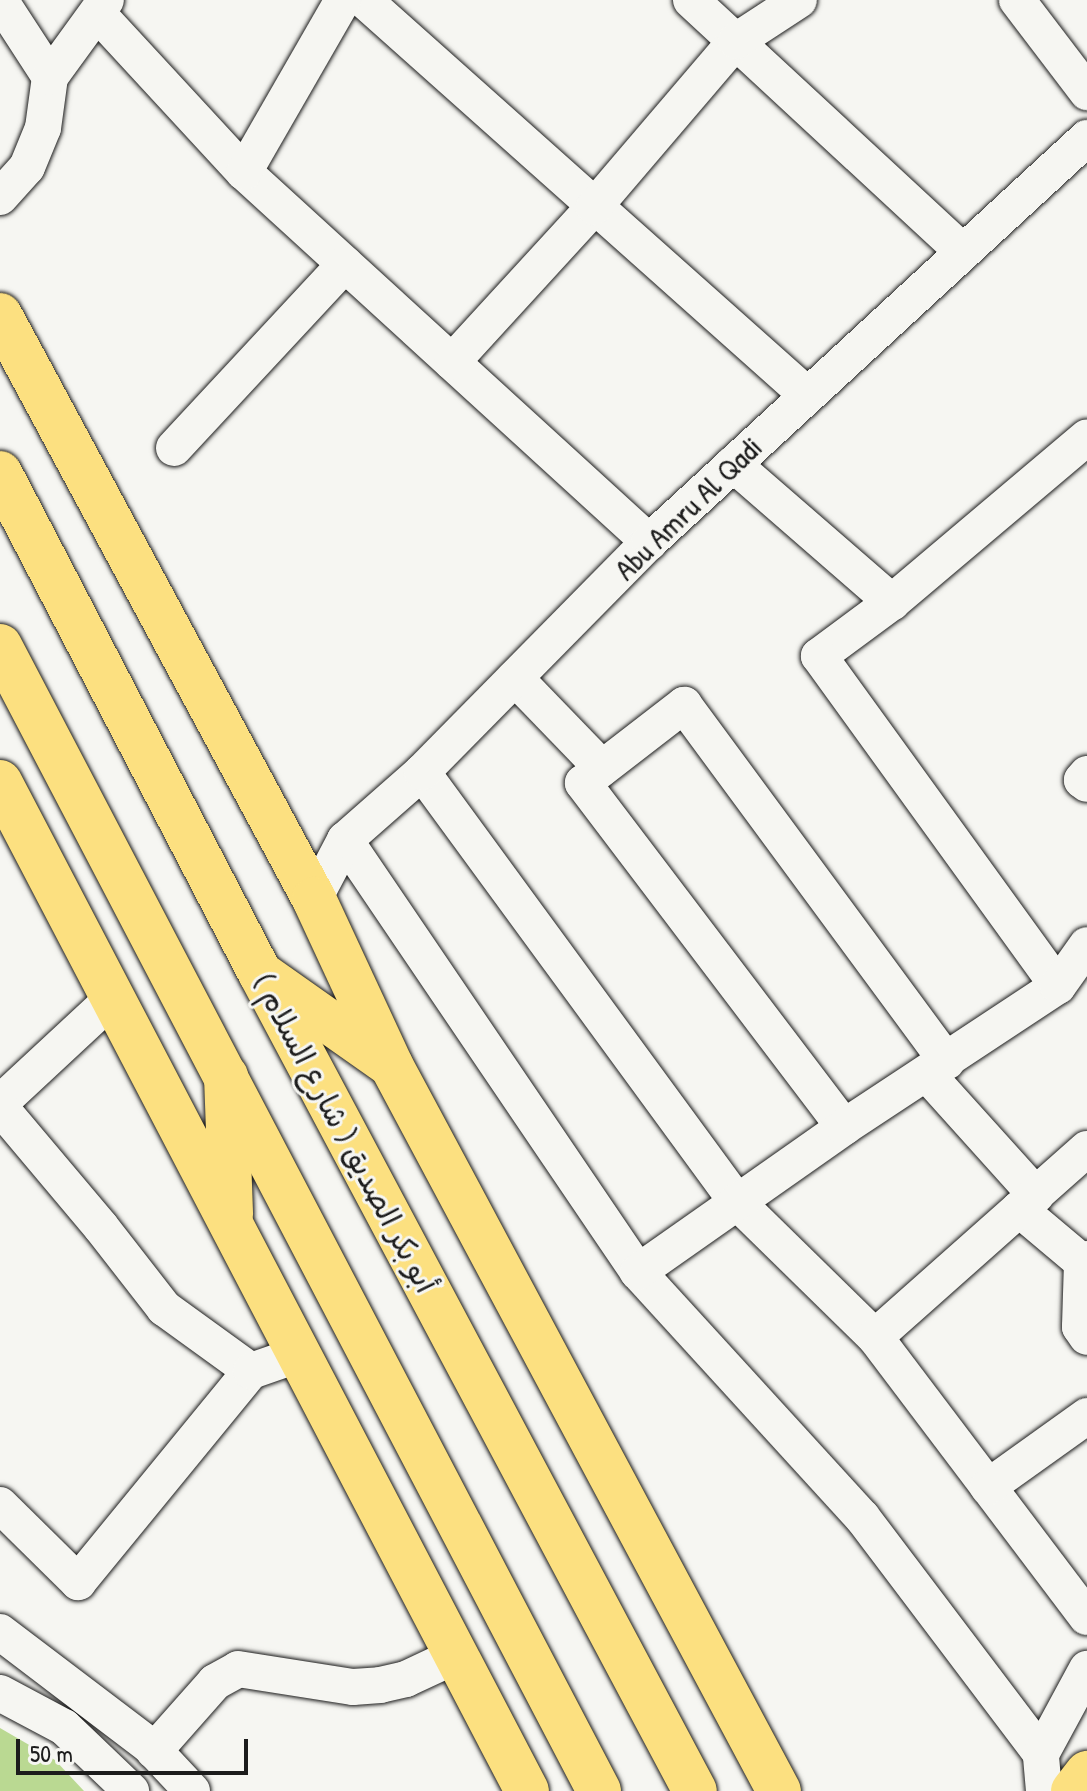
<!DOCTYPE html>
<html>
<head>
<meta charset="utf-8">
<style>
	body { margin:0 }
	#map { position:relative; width:1087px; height:1791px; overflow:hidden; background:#f6f6f2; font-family:"Patrick Hand","Playpen Sans Arabic",sans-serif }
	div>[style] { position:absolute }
	.green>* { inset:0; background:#bad992 }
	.roads { filter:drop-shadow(0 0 2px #1c1c1c) drop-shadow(0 0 2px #1c1c1c) }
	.minor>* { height:36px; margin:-18px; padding:0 18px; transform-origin:18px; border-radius:18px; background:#f6f6f2 }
	.major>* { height:44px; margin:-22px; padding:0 22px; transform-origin:22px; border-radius:22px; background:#fce080 }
	.highway>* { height:44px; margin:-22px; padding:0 22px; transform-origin:22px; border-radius:22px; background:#fce080 }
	span { translate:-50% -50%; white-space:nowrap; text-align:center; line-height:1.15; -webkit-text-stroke:6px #f6f6f2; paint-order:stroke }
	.street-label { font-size:30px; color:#1c1c1c }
	.scale { position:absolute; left:16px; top:1739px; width:232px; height:36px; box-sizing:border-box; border:4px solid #1c1c1c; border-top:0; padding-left:10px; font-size:24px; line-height:28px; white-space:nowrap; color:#1c1c1c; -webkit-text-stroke:6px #f6f6f2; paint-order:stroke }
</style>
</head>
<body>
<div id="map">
	<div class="green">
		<div style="clip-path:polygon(0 1728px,55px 1760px,84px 1791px,0 1791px)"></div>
	</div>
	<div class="roads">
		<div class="minor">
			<div style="left:0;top:0;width:92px;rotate:57deg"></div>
			<div style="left:364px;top:0;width:594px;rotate:41.72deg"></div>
			<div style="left:691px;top:0;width:371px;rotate:42.8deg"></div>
			<div style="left:1017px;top:0;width:116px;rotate:52.7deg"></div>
			<div style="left:98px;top:14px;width:215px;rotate:47.3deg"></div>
			<div style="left:244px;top:172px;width:549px;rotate:42.41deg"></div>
			<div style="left:244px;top:172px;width:198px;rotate:-60.1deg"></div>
			<div style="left:0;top:197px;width:40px;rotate:-48deg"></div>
			<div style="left:27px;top:167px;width:42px;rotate:-67.7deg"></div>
			<div style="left:43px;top:128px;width:51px;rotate:-82.2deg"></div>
			<div style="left:50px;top:77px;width:95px;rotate:-54deg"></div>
			<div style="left:452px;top:362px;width:210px;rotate:-47.5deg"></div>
			<div style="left:594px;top:207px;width:218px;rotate:-49.5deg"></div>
			<div style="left:736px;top:41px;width:75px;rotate:-33.1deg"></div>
			<div style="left:174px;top:448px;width:251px;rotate:-47.1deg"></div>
			<div style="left:733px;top:464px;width:211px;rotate:41deg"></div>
			<div style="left:892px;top:602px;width:255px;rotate:-40.2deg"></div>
			<div style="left:892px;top:602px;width:91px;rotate:143.5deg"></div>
			<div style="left:819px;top:656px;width:407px;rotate:54.1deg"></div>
			<div style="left:515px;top:678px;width:125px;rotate:46deg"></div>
			<div style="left:422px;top:772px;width:533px;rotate:53.78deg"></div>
			<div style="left:737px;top:1202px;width:193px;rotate:44.4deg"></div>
			<div style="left:875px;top:1337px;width:351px;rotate:52.9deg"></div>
			<div style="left:1087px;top:774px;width:8px;rotate:130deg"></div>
			<div style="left:1082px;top:780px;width:6px;rotate:39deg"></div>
			<div style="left:345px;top:840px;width:522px;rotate:55.85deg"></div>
			<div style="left:638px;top:1272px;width:332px;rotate:47.6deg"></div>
			<div style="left:862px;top:1517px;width:297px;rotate:52.9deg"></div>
			<div style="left:314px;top:899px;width:67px;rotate:-62.3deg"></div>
			<div style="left:345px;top:840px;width:103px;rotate:-41.4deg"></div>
			<div style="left:422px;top:772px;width:323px;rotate:-45.4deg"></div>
			<div style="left:649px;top:542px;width:596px;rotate:-42.69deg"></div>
			<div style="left:927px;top:1074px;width:163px;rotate:48deg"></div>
			<div style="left:0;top:1103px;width:153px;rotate:-42.9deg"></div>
			<div style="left:0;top:1107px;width:157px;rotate:49.9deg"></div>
			<div style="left:101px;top:1227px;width:103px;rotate:52.1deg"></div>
			<div style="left:164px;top:1308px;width:107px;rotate:35.9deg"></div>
			<div style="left:844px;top:1127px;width:432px;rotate:-127.2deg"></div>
			<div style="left:583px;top:783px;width:128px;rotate:-37.7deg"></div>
			<div style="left:684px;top:705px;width:443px;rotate:53.6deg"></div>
			<div style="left:1019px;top:1209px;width:82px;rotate:40.1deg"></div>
			<div style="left:1087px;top:1259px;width:6px;rotate:149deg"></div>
			<div style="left:1082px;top:1262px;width:65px;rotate:91.8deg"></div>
			<div style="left:1080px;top:1327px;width:12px;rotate:55deg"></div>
			<div style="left:638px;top:1272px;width:252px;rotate:-35.1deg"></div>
			<div style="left:844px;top:1127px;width:256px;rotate:-33.4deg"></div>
			<div style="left:1058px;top:986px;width:50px;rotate:-54.7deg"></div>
			<div style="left:875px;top:1337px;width:283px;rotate:-41.6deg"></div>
			<div style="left:988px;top:1487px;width:122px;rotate:-35.6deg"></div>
			<div style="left:0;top:1505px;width:110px;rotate:44.6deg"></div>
			<div style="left:78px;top:1582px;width:273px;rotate:-50.7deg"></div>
			<div style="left:251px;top:1371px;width:52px;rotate:-19.1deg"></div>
			<div style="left:0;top:1632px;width:187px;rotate:37.2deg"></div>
			<div style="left:149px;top:1745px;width:63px;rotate:46.9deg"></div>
			<div style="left:0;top:1693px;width:72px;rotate:28deg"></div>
			<div style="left:64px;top:1727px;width:93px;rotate:43.7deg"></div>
			<div style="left:154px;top:1751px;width:92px;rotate:-48.5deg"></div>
			<div style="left:215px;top:1682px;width:26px;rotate:-29deg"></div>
			<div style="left:238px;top:1669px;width:116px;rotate:8.9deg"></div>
			<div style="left:353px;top:1687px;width:27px;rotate:-4deg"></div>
			<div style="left:380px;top:1685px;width:27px;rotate:-13deg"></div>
			<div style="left:406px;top:1679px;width:54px;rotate:-25.1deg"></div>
			<div style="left:1044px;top:1791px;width:37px;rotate:-95deg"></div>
			<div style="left:1041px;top:1754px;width:97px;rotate:-61.6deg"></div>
		</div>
		<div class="major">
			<div style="left:0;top:315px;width:663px;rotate:61.73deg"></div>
			<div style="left:314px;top:899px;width:183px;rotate:65.1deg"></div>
			<div style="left:391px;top:1065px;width:823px;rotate:61.88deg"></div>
			<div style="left:0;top:782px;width:1138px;rotate:62.42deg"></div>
			<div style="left:260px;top:973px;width:158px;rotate:35.2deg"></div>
			<div style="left:226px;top:1076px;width:138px;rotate:87.9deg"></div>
			<div style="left:1073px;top:1791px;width:23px;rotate:-52deg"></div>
		</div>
		<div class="highway">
			<div style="left:0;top:473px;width:564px;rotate:62.53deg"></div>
			<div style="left:260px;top:973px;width:926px;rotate:62deg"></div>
			<div style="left:0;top:646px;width:1292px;rotate:62.38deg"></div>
		</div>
	</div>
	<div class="street-label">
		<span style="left:688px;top:508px;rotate:-44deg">Abu Amru Al Qadi</span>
		<span style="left:345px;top:1133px;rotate:62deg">( شارع السلام ) أبو بكر الصديق</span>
	</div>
	<div class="scale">50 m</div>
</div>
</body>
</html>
